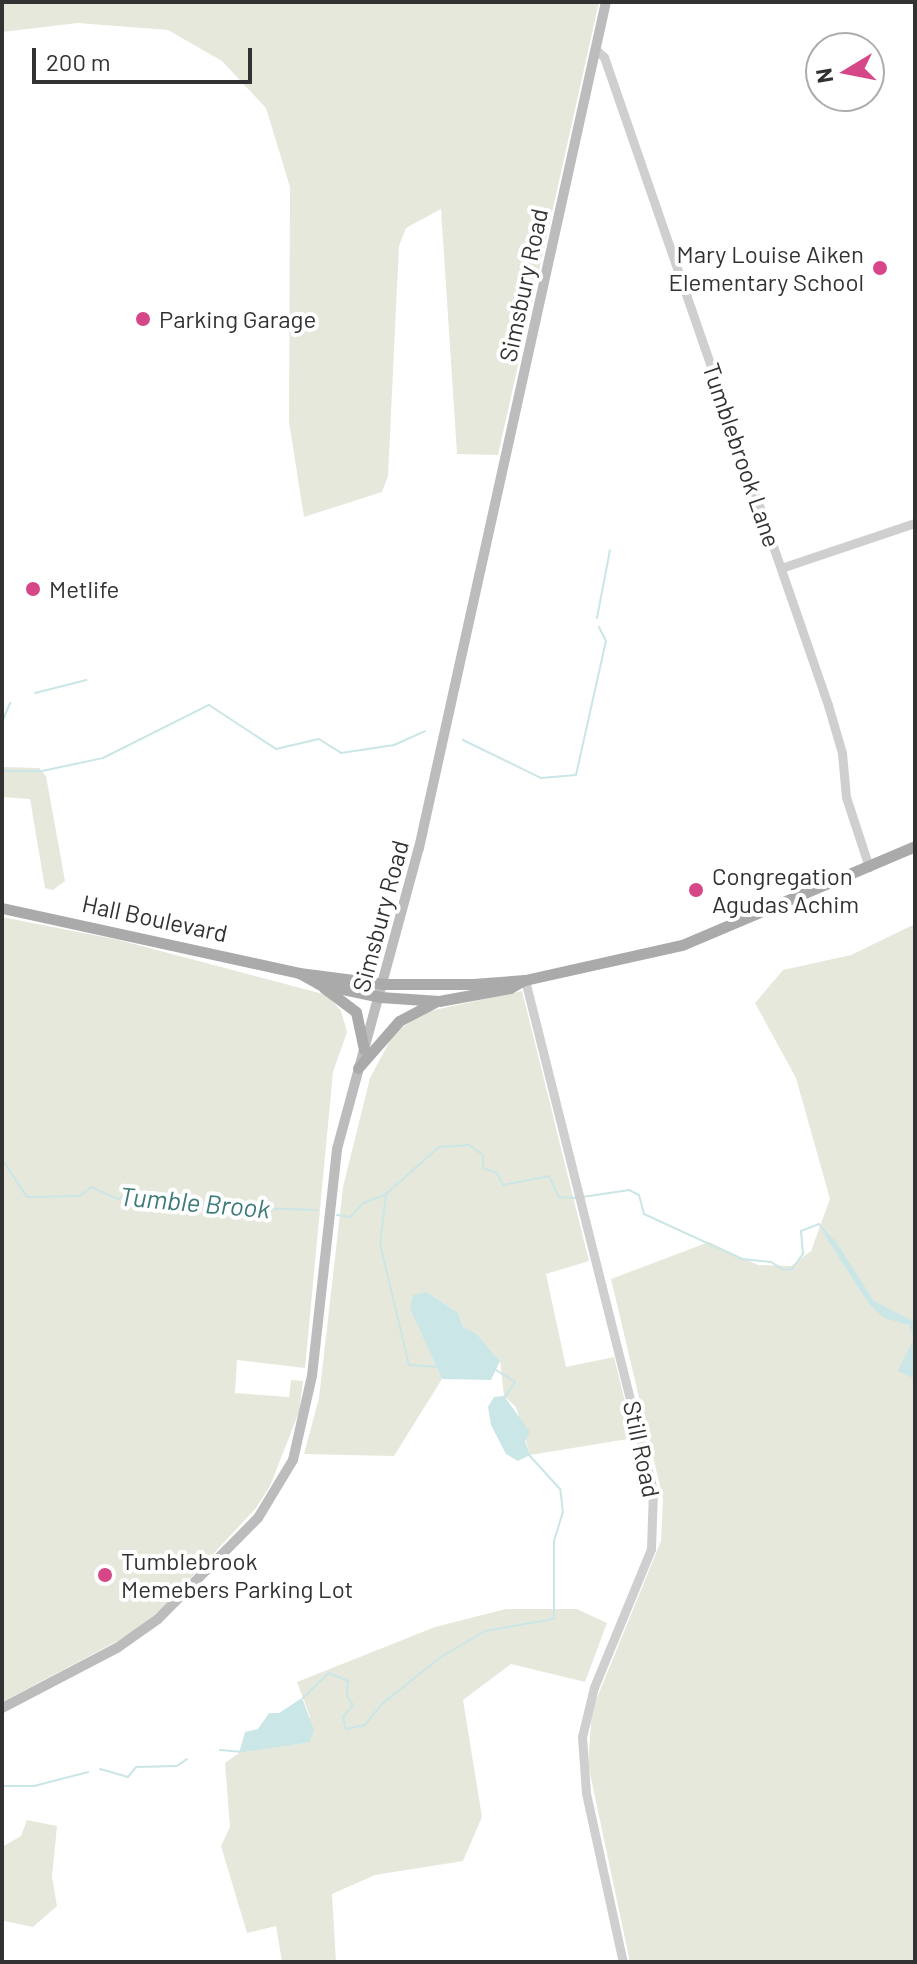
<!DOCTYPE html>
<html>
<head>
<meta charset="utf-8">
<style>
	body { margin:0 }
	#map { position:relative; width:917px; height:1964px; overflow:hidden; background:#fff; font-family:Barlow,sans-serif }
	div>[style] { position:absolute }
	.green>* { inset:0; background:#e7e8dc }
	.water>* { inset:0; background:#cae6e6 }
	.stream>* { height:2px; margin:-1px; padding:0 1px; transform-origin:1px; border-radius:1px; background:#cae6e6 }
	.tertiary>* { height:9px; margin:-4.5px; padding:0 4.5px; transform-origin:4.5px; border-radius:4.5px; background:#cfcfcf }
	.secondary>* { height:10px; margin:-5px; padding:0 5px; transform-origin:5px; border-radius:5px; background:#bcbcbc }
	.primary>* { height:11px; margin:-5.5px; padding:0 5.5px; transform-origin:5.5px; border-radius:5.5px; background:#aaa }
	.dots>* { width:22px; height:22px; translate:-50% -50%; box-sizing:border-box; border:4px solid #fff; border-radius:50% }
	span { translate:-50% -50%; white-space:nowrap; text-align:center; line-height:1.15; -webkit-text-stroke:8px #fff; paint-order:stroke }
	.poi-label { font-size:24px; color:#323232 }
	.right { translate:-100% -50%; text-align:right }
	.left { translate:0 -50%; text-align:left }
	.street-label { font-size:24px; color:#323232 }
	.water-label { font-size:26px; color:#3e7a7a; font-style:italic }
	.frame { position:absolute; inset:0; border:4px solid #323232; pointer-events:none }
	.north { position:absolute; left:805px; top:32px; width:80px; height:80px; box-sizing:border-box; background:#fff; border:2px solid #adadad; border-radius:50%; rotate:260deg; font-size:22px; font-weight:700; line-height:32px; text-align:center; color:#323232 }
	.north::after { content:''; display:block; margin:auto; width:28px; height:36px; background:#d64788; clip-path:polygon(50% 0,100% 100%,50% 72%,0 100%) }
	.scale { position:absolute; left:32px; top:48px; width:220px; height:36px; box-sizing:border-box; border:4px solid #323232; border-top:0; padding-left:10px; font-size:24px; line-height:28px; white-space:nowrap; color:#323232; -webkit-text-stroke:6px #fff; paint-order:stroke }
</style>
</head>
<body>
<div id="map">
	<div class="green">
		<div style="clip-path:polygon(2px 2px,599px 2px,498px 455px,457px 454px,441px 209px,406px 228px,399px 246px,388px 476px,382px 492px,304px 517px,289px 422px,290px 187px,266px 108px,222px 61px,168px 30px,78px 23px,2px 32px)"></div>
		<div style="clip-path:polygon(2px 767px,39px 768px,46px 776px,65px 881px,53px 890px,45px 888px,30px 799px,2px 797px)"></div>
		<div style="clip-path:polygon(2px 917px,119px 940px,327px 995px,341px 1011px,347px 1032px,333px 1072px,305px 1368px,237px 1360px,235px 1393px,289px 1397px,291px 1380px,303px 1381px,299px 1412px,270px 1486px,256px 1508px,163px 1608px,129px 1635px,2px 1702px)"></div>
		<div style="clip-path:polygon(915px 924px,915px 1962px,630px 1962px,588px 1764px,592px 1710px,661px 1541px,663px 1499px,611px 1279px,709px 1242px,758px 1265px,791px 1266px,811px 1251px,830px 1199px,796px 1078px,755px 1003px,783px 970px,851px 955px)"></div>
		<div style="clip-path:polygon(522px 991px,589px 1261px,546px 1274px,566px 1367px,614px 1357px,634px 1438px,530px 1455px,516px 1407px,504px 1396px,500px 1361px,476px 1333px,463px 1327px,458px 1313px,427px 1292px,430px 1352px,442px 1379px,394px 1456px,304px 1454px,319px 1398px,343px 1187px,370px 1078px,394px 1033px,425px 1012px)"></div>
		<div style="clip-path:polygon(506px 1609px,577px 1609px,607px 1623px,585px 1682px,511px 1664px,463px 1700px,482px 1817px,463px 1861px,375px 1875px,332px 1894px,336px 1962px,282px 1962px,276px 1926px,247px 1933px,221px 1846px,230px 1827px,225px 1763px,239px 1753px,295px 1744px,310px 1717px,297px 1682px,435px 1627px)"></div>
		<div style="clip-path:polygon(27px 1820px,57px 1826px,52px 1877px,57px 1906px,33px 1927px,4px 1921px,2px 1916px,2px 1847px,21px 1836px)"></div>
	</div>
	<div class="water">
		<div style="clip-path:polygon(822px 1231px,835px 1240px,874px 1301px,915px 1322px,915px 1379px,898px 1371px,914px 1339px,909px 1325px,884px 1318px,869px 1304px)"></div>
		<div style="clip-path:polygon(427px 1292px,458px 1313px,463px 1327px,476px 1333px,500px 1361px,491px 1380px,442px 1379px,410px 1308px,413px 1295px)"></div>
		<div style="clip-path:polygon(504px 1396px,530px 1432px,525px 1441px,530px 1455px,518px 1461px,506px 1454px,491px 1425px,488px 1407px,494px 1397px)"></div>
		<div style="clip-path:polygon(302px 1698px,314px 1730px,310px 1742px,239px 1753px,245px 1732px,258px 1729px,269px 1713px,279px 1713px)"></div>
	</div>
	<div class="stream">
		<div style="left:597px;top:618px;width:69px;rotate:-79.2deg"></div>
		<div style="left:35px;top:693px;width:53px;rotate:-14.3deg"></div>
		<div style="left:2px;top:722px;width:21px;rotate:-67deg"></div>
		<div style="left:463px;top:740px;width:87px;rotate:26deg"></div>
		<div style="left:541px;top:778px;width:35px;rotate:-5deg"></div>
		<div style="left:576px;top:775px;width:137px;rotate:-77.4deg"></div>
		<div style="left:606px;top:641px;width:16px;rotate:-117deg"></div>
		<div style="left:2px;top:771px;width:40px"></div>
		<div style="left:42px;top:771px;width:62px;rotate:-12deg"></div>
		<div style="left:103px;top:758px;width:119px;rotate:-26.6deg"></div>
		<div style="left:209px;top:705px;width:80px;rotate:33.3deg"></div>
		<div style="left:276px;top:749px;width:44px;rotate:-13.1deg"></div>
		<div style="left:319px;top:739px;width:26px;rotate:32deg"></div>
		<div style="left:341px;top:753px;width:54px;rotate:-8.6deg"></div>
		<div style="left:394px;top:745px;width:34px;rotate:-24deg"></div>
		<div style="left:2px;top:1159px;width:45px;rotate:56.7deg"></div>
		<div style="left:27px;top:1197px;width:53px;rotate:-1.1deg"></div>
		<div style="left:80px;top:1196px;width:14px;rotate:-39deg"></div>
		<div style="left:91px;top:1187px;width:30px;rotate:24deg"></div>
		<div style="left:118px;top:1199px;width:15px;rotate:-23deg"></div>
		<div style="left:132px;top:1193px;width:88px;rotate:9.1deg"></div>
		<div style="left:219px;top:1207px;width:98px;rotate:1.8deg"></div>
		<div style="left:386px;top:1194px;width:50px;rotate:96.8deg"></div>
		<div style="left:380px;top:1244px;width:124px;rotate:76.5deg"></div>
		<div style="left:409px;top:1365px;width:29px;rotate:4deg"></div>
		<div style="left:582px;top:1197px;width:48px;rotate:-8.5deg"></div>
		<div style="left:629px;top:1190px;width:11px;rotate:27deg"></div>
		<div style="left:639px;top:1195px;width:20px;rotate:75deg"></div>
		<div style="left:644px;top:1214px;width:108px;rotate:24.7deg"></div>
		<div style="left:742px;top:1259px;width:29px;rotate:6deg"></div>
		<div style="left:771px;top:1262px;width:15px;rotate:32deg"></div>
		<div style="left:784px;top:1270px;width:8px;rotate:-7deg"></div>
		<div style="left:792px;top:1269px;width:19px;rotate:-54deg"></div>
		<div style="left:803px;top:1254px;width:23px;rotate:-95deg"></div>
		<div style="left:801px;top:1231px;width:19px;rotate:-21deg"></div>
		<div style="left:819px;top:1224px;width:17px;rotate:50deg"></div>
		<div style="left:337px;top:1215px;width:13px;rotate:9deg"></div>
		<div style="left:350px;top:1217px;width:19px;rotate:-47deg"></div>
		<div style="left:363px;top:1203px;width:25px;rotate:-21deg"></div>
		<div style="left:386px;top:1194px;width:71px;rotate:-41.6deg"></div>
		<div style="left:439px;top:1147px;width:30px;rotate:-4deg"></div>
		<div style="left:469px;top:1145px;width:17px;rotate:36deg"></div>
		<div style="left:483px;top:1155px;width:13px;rotate:90deg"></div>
		<div style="left:483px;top:1168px;width:15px;rotate:20deg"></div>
		<div style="left:497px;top:1173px;width:13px;rotate:63deg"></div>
		<div style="left:503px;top:1185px;width:47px;rotate:-11.1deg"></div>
		<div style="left:549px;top:1176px;width:23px;rotate:65deg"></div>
		<div style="left:559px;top:1197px;width:17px;rotate:3deg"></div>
		<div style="left:496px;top:1370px;width:22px;rotate:32deg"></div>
		<div style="left:515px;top:1382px;width:18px;rotate:124deg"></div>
		<div style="left:303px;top:1698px;width:36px;rotate:-44deg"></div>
		<div style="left:329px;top:1673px;width:21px;rotate:23deg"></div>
		<div style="left:348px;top:1681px;width:15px;rotate:94deg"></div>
		<div style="left:347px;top:1696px;width:11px;rotate:56deg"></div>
		<div style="left:353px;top:1705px;width:16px;rotate:130deg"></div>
		<div style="left:343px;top:1717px;width:12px;rotate:76deg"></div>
		<div style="left:346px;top:1729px;width:19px;rotate:-12deg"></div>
		<div style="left:365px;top:1725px;width:28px;rotate:-51deg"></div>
		<div style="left:383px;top:1703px;width:74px;rotate:-38.4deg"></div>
		<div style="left:441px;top:1657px;width:51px;rotate:-30.6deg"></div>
		<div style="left:485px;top:1631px;width:70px;rotate:-9.9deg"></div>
		<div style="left:554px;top:1619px;width:78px;rotate:-90deg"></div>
		<div style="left:554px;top:1541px;width:30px;rotate:-73deg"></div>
		<div style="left:563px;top:1512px;width:23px;rotate:-97deg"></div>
		<div style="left:560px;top:1489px;width:47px;rotate:-132.4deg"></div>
		<div style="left:220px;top:1750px;width:21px;rotate:5deg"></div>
		<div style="left:100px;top:1769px;width:29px;rotate:16deg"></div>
		<div style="left:128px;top:1777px;width:13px;rotate:-51deg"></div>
		<div style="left:136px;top:1767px;width:41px;rotate:-1.4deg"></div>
		<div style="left:177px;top:1766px;width:12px;rotate:-35deg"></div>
		<div style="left:2px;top:1786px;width:32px"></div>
		<div style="left:34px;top:1786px;width:56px;rotate:-14.5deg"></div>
	</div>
	<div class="tertiary">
		<div style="left:595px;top:49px;width:12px;rotate:42deg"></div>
		<div style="left:604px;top:57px;width:686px;rotate:70.93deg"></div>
		<div style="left:828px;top:705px;width:50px;rotate:73.7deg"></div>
		<div style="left:842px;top:753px;width:44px;rotate:84.8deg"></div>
		<div style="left:846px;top:797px;width:74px;rotate:71.8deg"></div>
		<div style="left:781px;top:568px;width:141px;rotate:-18.6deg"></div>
		<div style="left:525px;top:980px;width:527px;rotate:75.94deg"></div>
		<div style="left:653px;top:1491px;width:58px;rotate:92deg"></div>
		<div style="left:651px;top:1549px;width:149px;rotate:112.4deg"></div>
		<div style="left:594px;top:1687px;width:51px;rotate:103.5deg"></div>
		<div style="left:582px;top:1737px;width:56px;rotate:85.9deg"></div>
		<div style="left:586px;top:1793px;width:173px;rotate:77.7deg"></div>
	</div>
	<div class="secondary">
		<div style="left:2px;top:1708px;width:130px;rotate:-27.6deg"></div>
		<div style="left:117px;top:1648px;width:50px;rotate:-35.3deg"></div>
		<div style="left:158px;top:1619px;width:142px;rotate:-45.3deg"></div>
		<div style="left:258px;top:1518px;width:68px;rotate:-58.9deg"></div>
		<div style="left:293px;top:1460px;width:86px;rotate:-77.3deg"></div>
		<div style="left:312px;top:1376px;width:228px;rotate:-83.7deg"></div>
		<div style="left:337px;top:1149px;width:312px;rotate:-74.8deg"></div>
		<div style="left:419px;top:848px;width:866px;rotate:-77.54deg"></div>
	</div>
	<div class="primary">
		<div style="left:2px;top:908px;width:304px;rotate:12.3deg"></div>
		<div style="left:299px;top:973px;width:86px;rotate:7.4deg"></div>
		<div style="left:384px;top:984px;width:89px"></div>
		<div style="left:473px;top:984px;width:52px;rotate:-4.4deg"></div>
		<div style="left:525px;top:980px;width:161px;rotate:-12.6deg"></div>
		<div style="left:682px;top:945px;width:253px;rotate:-23deg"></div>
		<div style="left:301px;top:974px;width:21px;rotate:29deg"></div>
		<div style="left:319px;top:984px;width:62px;rotate:12deg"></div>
		<div style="left:380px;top:997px;width:59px;rotate:3.9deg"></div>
		<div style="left:439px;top:1001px;width:72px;rotate:-10.4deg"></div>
		<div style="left:510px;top:988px;width:16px;rotate:-30deg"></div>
		<div style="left:323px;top:987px;width:41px;rotate:37.1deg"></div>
		<div style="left:356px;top:1012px;width:38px;rotate:78deg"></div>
		<div style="left:358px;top:1068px;width:62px;rotate:-48.9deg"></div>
		<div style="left:399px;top:1021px;width:41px;rotate:-27.8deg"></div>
	</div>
	<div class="dots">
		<div style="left:880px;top:268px;background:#d64788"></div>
		<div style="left:143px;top:319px;background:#d64788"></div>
		<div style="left:33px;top:589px;background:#d64788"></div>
		<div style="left:696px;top:890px;background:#d64788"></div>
		<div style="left:105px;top:1575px;background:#d64788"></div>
	</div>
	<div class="poi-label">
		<span class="right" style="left:864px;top:268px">Mary Louise Aiken<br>Elementary School</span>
		<span class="left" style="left:159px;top:319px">Parking Garage</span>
		<span class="left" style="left:49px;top:589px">Metlife</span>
		<span class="left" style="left:712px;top:890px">Congregation<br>Agudas Achim</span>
		<span class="left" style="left:121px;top:1575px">Tumblebrook<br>Memebers Parking Lot</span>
	</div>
	<div class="street-label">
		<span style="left:523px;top:285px;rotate:-78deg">Simsbury Road</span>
		<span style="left:742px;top:455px;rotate:71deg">Tumblebrook Lane</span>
		<span style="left:380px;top:916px;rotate:-75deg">Simsbury Road</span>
		<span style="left:155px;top:918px;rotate:12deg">Hall Boulevard</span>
		<span style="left:642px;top:1449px;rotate:78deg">Still Road</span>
	</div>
	<div class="water-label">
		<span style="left:195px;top:1202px;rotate:5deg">Tumble Brook</span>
	</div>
	<div class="frame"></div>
	<div class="north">N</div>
	<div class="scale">200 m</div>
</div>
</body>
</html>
